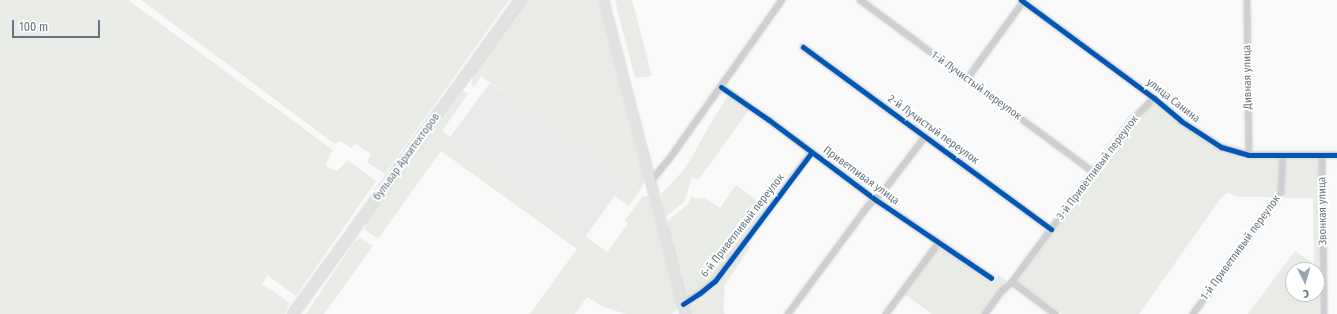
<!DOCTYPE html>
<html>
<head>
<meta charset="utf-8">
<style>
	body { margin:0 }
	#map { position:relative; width:1337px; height:314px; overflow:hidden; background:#f9f9f9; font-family:"Fira Sans Condensed",sans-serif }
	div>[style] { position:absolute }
	.built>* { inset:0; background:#e8e9e9 }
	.green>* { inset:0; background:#e8ebe6 }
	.roads { filter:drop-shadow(0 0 1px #d5d6d7) drop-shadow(0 0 1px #d5d6d7) }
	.minor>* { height:6px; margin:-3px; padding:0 3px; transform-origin:3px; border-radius:3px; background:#cecfd0 }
	.secondary>* { height:9px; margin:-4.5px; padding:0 4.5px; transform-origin:4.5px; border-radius:4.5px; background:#e1e2e2 }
	.primary>* { height:10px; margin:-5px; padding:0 5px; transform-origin:5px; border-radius:5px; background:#e1e2e2 }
	.cycleway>* { height:5px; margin:-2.5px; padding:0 2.5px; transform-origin:2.5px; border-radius:2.5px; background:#0057b8 }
	span { translate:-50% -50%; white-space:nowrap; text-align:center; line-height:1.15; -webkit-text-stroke:4px #fff; paint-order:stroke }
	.street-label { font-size:11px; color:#657683 }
	.north { position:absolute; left:1285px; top:262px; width:40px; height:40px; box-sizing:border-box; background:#fff; border:1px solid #c1c8cd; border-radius:50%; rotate:175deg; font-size:11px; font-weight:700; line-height:16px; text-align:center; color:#657683 }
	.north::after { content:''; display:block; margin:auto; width:14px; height:18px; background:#99a4ac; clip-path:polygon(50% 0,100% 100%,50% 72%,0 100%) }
	.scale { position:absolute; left:12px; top:20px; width:88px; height:18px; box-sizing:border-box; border:2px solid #657683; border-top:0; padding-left:5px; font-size:12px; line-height:14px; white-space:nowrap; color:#657683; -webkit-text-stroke:3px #fff; paint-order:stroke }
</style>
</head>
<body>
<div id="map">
	<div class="built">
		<div style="clip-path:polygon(490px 83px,625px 182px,585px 237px,450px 137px)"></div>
	</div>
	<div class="green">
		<div style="clip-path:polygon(0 0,128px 0,333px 150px,325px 166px,337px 171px,348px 160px,376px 181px,296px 296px,267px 275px,262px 285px,273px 291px,289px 303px,285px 314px,0 314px)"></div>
		<div style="clip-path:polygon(141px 0,509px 0,385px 174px,367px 162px,371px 154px,356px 144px,351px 148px,340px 141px,335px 144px)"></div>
		<div style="clip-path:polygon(526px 0,597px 0,644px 178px,643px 185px,629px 206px,615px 197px,625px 182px,481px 76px,474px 87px,471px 84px,473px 75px)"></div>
		<div style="clip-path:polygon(615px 0,632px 0,652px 76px,635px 78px)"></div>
		<div style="clip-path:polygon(463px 91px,468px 94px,442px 131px,607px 252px,628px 224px,625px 220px,643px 196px,648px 196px,678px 308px,677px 310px,672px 314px,626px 314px,604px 307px,587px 297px,575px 314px,530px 314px,577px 249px,441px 151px,378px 239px,365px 230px,366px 224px)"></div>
		<div style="clip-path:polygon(729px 94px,749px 110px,698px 180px,692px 177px,684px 202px,667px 216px,665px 215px,661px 194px,681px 173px,691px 159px,709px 126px)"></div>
		<div style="clip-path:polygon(1152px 104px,1158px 104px,1212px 145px,1280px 157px,1278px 194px,1274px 197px,1240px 197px,1228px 193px,1221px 198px,1139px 314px,1062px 314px,1017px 282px,1137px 119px)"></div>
		<div style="clip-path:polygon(evenodd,1287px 157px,1318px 157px,1320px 162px,1319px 314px,1248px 314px,1295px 251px,1314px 264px,1313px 198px,1283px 198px,1287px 157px,1293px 270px,1317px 270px,1317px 294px,1293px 294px,1293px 270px)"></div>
		<div style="clip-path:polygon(736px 185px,765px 207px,712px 280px,688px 297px,685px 295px,669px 232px,668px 221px,688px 204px,691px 196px,696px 199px,698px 197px,702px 199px,704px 197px,720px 208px)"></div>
		<div style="clip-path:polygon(360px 238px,373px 246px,324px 314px,306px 314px,354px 242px)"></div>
		<div style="clip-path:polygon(746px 244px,750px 247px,725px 285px,723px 310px,725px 314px,690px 314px,688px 303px,709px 292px)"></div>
		<div style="clip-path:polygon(938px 247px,946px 249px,992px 284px,999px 275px,1006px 280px,981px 314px,932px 314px,904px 294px)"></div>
	</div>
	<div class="roads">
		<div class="minor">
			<div style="left:860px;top:0;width:290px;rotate:36.4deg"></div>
			<div style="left:1021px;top:0;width:165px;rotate:36.4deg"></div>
			<div style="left:1154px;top:98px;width:35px;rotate:40deg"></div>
			<div style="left:1181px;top:121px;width:48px;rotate:33deg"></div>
			<div style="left:1221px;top:147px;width:29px;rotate:16deg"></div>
			<div style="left:1249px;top:155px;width:88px"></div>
			<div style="left:1247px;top:0;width:155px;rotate:89.3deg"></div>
			<div style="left:803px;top:47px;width:308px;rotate:36.3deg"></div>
			<div style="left:967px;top:79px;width:95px;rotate:-54deg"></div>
			<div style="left:721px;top:87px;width:58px;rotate:34.5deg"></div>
			<div style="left:769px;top:120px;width:134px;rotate:36.8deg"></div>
			<div style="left:876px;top:200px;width:139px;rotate:34.1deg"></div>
			<div style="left:1322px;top:155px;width:159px;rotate:89.3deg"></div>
			<div style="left:650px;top:182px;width:31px;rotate:-50deg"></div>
			<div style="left:670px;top:158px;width:194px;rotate:-54.7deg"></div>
			<div style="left:1012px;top:282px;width:54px;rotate:36.7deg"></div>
			<div style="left:683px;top:304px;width:20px;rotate:-33deg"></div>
			<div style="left:700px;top:293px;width:19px;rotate:-39deg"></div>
			<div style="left:715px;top:281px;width:161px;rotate:-53.1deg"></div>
			<div style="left:788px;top:314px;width:134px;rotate:-53.5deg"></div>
			<div style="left:868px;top:206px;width:19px;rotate:-43deg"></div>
			<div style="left:882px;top:193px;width:71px;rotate:-52.5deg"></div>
			<div style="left:886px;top:314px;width:89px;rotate:-53.6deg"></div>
			<div style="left:985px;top:314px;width:29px;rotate:-54deg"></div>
			<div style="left:1002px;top:291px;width:13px;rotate:-42deg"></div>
			<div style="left:1012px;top:282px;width:202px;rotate:-53.5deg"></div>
			<div style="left:1132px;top:120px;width:31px;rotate:-45deg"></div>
			<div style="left:1193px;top:314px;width:146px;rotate:-53.9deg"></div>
			<div style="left:1279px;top:196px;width:4px;rotate:-63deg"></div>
			<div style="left:1281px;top:192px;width:37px;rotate:-87deg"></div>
		</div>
		<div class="secondary">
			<div style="left:603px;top:0;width:325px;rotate:75.4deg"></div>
		</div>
		<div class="primary">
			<div style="left:293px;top:314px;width:387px;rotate:-54.1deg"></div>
		</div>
	</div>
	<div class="cycleway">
		<div style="left:1021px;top:0;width:165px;rotate:36.4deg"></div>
		<div style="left:1154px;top:98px;width:35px;rotate:40deg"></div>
		<div style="left:1181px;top:121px;width:48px;rotate:33deg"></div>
		<div style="left:1221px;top:147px;width:29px;rotate:16deg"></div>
		<div style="left:1249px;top:155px;width:88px"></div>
		<div style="left:803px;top:47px;width:308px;rotate:36.3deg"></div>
		<div style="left:721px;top:87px;width:58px;rotate:34.5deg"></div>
		<div style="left:769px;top:120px;width:134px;rotate:36.8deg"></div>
		<div style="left:876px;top:200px;width:139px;rotate:34.1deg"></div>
		<div style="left:683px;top:304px;width:20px;rotate:-33deg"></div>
		<div style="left:700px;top:293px;width:19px;rotate:-39deg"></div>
		<div style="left:715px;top:281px;width:161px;rotate:-53.1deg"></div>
	</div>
	<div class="street-label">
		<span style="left:1248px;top:77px;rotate:-91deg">Дивная улица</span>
		<span style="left:976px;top:86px;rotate:36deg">1-й Лучистый переулок</span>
		<span style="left:1173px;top:101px;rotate:38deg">улица Санина</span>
		<span style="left:933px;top:130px;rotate:36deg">2-й Лучистый переулок</span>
		<span style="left:407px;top:157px;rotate:-54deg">бульвар Архитекторов</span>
		<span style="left:1098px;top:168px;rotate:-53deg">3-й Приветливый переулок</span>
		<span style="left:861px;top:176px;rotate:36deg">Приветливая улица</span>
		<span style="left:1323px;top:211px;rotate:-91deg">Звонкая улица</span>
		<span style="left:743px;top:226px;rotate:-52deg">6-й Приветливый переулок</span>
		<span style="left:1241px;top:248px;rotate:-54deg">1-й Приветливый переулок</span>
	</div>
	<div class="north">С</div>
	<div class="scale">100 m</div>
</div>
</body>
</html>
